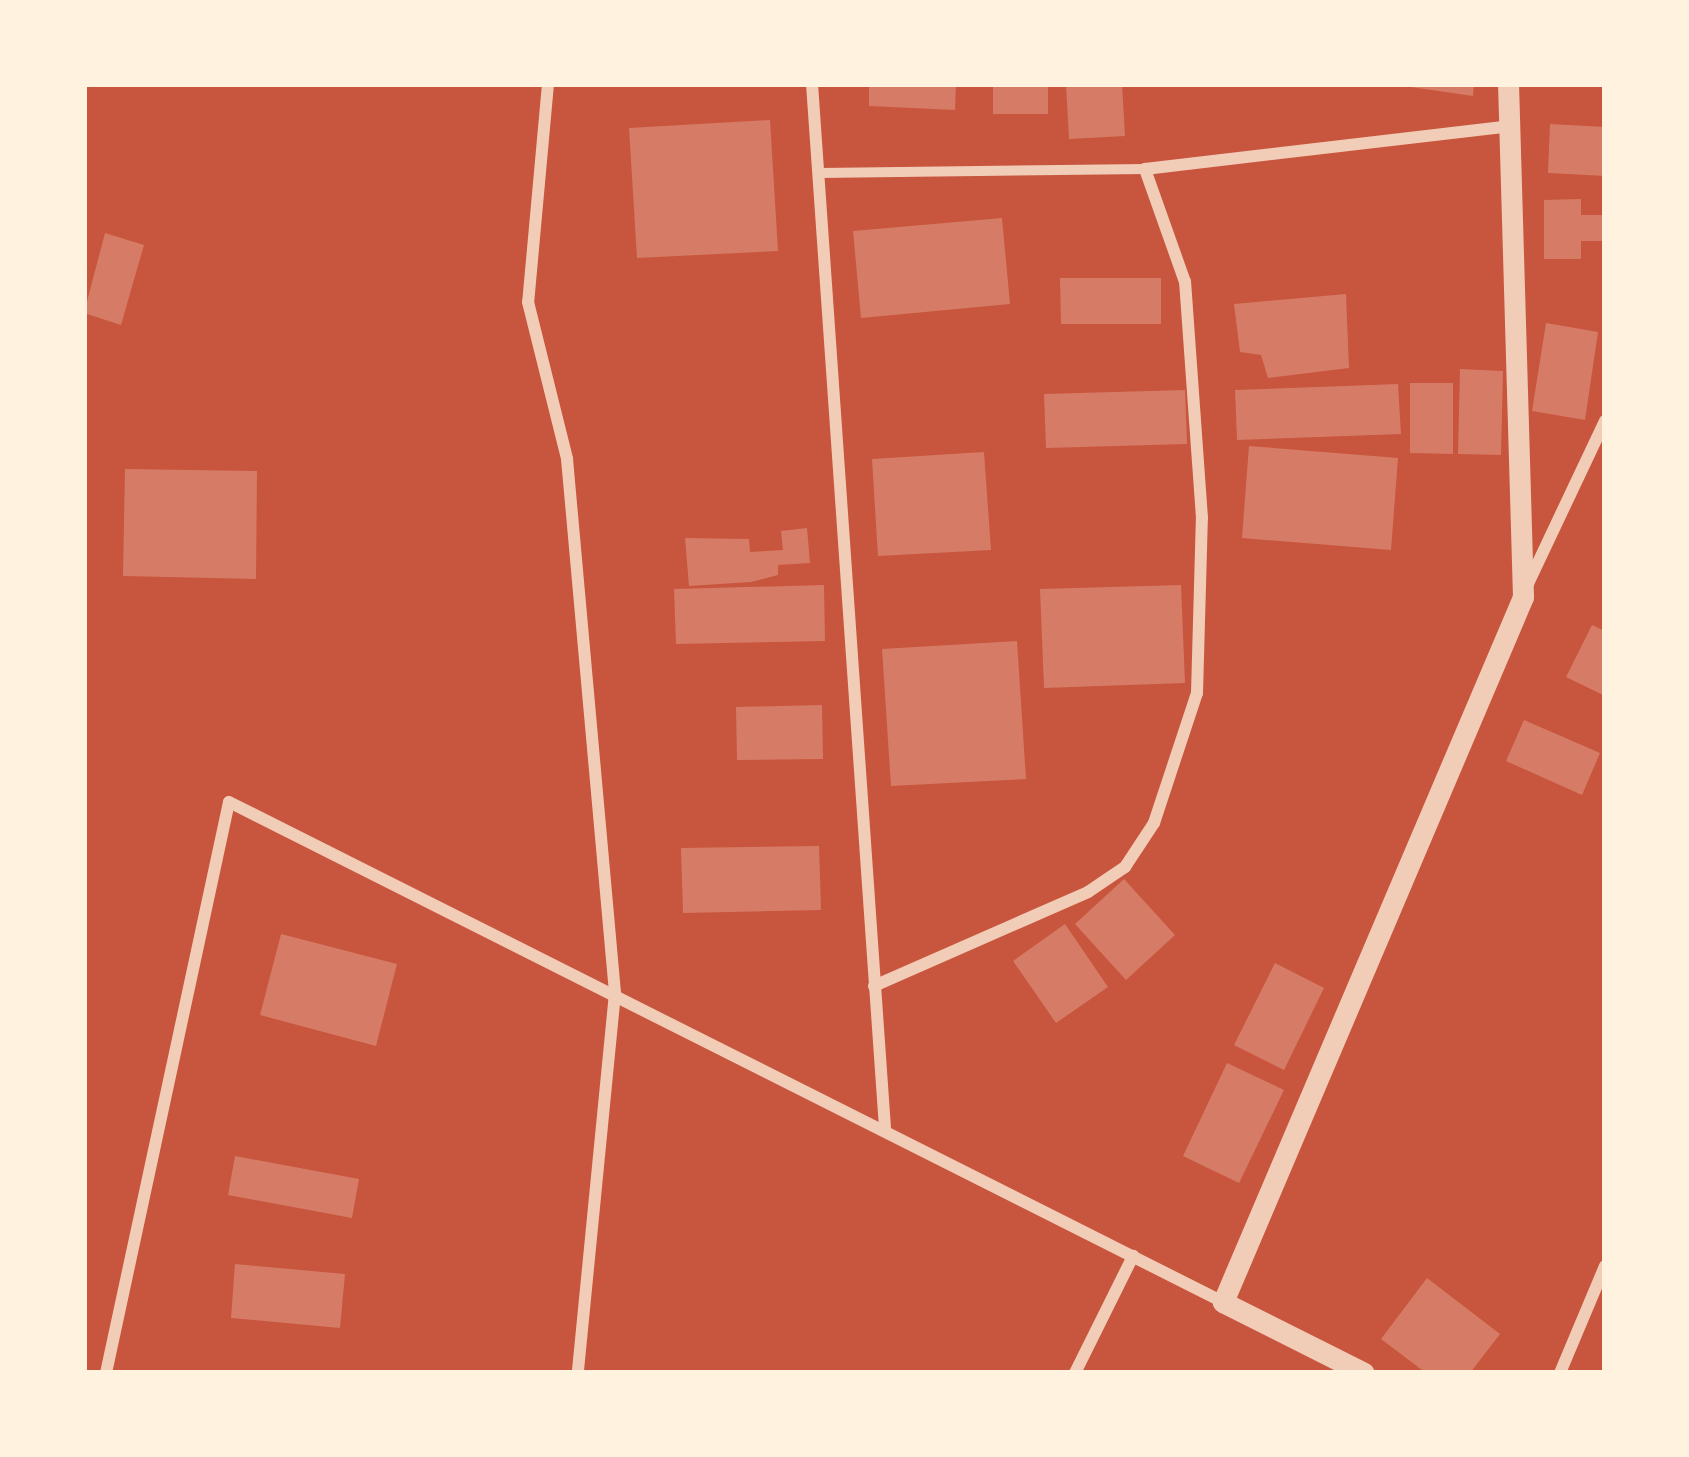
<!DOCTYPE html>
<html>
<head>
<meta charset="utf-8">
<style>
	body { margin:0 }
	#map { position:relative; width:1689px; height:1457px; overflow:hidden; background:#c8553d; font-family:"Source Sans 3",sans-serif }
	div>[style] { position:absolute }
	.building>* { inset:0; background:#d67c66 }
	.pedestrian>* { height:10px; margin:-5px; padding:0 5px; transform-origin:5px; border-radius:5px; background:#f1ccb7 }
	.minor>* { height:12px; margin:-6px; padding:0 6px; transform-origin:6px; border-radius:6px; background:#f1ccb7 }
	.tertiary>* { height:21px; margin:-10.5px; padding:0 10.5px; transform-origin:10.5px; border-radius:10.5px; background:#f1ccb7 }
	span { translate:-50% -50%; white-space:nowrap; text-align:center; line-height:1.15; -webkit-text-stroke:9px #fff3e0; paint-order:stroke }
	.frame { position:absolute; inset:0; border:87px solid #fff3e0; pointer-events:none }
</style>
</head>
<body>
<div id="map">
	<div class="building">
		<div style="clip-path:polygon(869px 84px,956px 84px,955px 110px,869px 106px)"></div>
		<div style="clip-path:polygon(993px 84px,1048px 84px,1048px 114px,993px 114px)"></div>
		<div style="clip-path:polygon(1066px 84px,1122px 84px,1125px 136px,1069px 139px)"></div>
		<div style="clip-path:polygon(1390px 84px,1474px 84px,1473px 96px)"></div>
		<div style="clip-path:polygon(770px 120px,778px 251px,637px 258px,629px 128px)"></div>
		<div style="clip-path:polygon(1550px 124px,1605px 127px,1605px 176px,1548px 173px)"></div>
		<div style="clip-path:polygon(1581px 199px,1581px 215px,1605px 215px,1605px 241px,1581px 241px,1581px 259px,1544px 259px,1544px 200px)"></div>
		<div style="clip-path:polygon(1002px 218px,1010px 304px,861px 318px,853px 231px)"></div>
		<div style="clip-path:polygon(105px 233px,144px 245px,121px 325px,84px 313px)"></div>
		<div style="clip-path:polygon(1060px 278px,1161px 278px,1161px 324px,1061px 324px)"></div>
		<div style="clip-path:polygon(1346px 294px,1349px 368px,1268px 378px,1261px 355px,1240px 352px,1234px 304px)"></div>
		<div style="clip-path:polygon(1546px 323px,1598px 332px,1585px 420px,1532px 411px)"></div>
		<div style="clip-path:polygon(1460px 369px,1503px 371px,1501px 455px,1458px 454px)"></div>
		<div style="clip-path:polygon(1410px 383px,1453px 383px,1453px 454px,1410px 453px)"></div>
		<div style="clip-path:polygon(1398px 384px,1401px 434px,1237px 440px,1235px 390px)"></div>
		<div style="clip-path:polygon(1185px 390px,1187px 444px,1046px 448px,1044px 394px)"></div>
		<div style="clip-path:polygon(1249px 446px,1398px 458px,1391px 550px,1242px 538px)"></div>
		<div style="clip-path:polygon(984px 452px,991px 550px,878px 556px,872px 459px)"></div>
		<div style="clip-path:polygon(125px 469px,257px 471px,256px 579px,123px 576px)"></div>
		<div style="clip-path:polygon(807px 528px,810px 563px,778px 565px,778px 575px,751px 582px,689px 586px,685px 538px,749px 539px,750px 552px,783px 550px,781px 531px)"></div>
		<div style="clip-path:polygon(824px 585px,825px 641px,676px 644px,674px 589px)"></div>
		<div style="clip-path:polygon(1181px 585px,1185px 683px,1044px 688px,1040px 589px)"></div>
		<div style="clip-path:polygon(1592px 625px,1605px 631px,1605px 696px,1566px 677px)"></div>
		<div style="clip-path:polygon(1017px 641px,1026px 779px,891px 786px,882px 649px)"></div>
		<div style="clip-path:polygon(822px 705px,823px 759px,737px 760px,736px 707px)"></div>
		<div style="clip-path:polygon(1524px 720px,1600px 753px,1582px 795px,1506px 761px)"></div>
		<div style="clip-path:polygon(819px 846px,821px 910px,683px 913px,681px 848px)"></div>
		<div style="clip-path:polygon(1124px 879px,1175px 935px,1126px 980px,1075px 924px)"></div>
		<div style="clip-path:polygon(1065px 924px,1108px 987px,1056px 1023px,1013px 961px)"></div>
		<div style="clip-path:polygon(281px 934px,397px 964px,376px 1046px,260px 1015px)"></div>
		<div style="clip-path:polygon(1275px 963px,1324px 988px,1284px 1070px,1234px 1045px)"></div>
		<div style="clip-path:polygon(1227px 1063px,1284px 1090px,1239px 1183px,1183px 1156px)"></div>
		<div style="clip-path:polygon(235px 1156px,359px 1179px,352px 1218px,228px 1195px)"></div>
		<div style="clip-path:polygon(235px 1264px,345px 1274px,340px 1328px,231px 1318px)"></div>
		<div style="clip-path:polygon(1427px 1278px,1500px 1334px,1470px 1373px,1426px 1373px,1381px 1339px)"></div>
	</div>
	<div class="pedestrian">
		<div style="left:820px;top:173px;width:325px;rotate:-0.7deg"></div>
	</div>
	<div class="minor">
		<div style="left:548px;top:84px;width:219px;rotate:95.2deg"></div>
		<div style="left:528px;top:302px;width:162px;rotate:76deg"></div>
		<div style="left:567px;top:459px;width:536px;rotate:84.86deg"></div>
		<div style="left:615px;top:993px;width:382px;rotate:95.6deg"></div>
		<div style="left:812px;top:84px;width:1046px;rotate:86deg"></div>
		<div style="left:1526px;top:588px;width:185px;rotate:-64.7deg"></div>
		<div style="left:874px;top:986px;width:234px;rotate:-23.7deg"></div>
		<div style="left:1088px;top:892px;width:45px;rotate:-34deg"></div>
		<div style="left:1125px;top:867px;width:53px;rotate:-56.6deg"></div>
		<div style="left:1154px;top:823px;width:137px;rotate:-71.7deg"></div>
		<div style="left:1197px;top:693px;width:175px;rotate:-88.4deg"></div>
		<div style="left:1202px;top:518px;width:237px;rotate:-94.1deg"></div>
		<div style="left:1185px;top:282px;width:120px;rotate:-109.5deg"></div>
		<div style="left:1145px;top:169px;width:367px;rotate:-6.7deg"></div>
		<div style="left:106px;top:1373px;width:584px;rotate:-77.84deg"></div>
		<div style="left:229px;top:802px;width:1113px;rotate:26.7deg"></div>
		<div style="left:1075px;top:1373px;width:131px;rotate:-63.6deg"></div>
		<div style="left:1560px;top:1373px;width:116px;rotate:-67.2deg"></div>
	</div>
	<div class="tertiary">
		<div style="left:1364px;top:1373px;width:158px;rotate:-153.3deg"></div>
		<div style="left:1223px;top:1302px;width:766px;rotate:-66.95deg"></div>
		<div style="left:1523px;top:597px;width:513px;rotate:-91.67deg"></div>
	</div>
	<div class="frame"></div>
</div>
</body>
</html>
